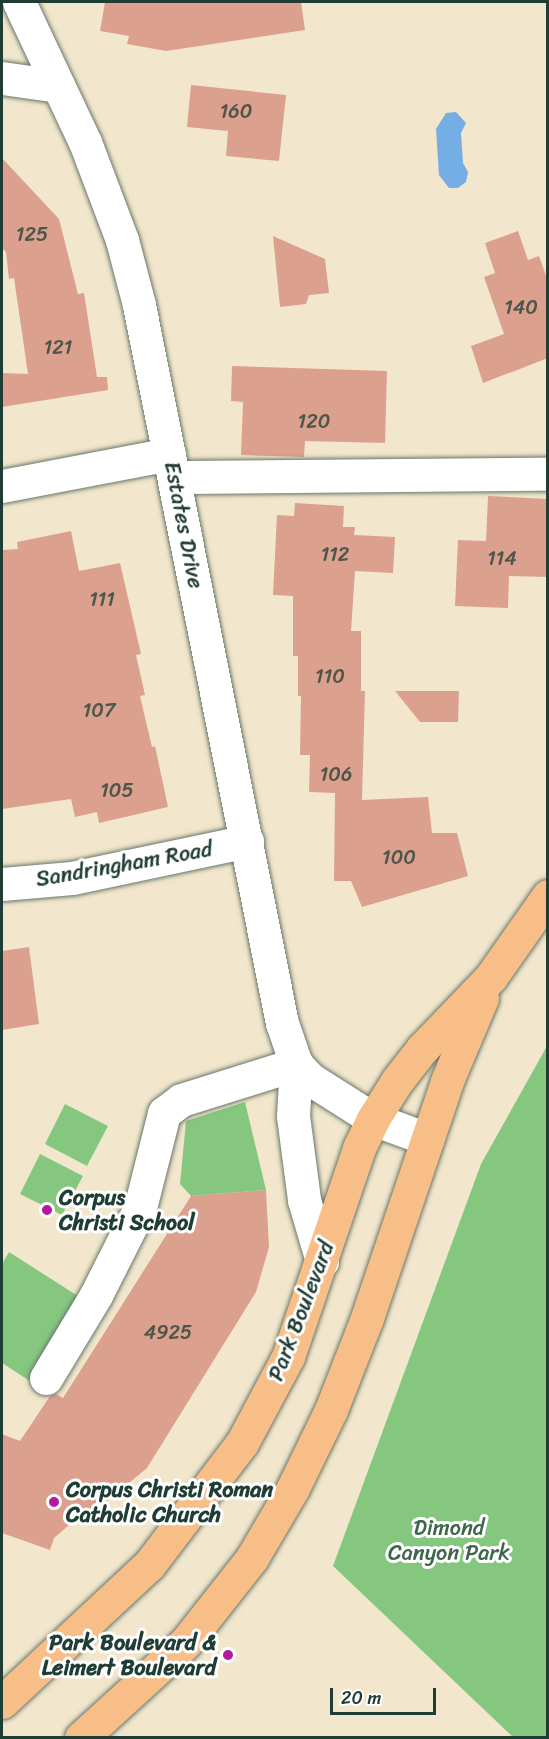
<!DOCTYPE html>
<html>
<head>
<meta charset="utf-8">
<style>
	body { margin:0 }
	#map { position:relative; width:549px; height:1739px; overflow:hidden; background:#f2e7cd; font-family:Sriracha,sans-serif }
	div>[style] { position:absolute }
	.green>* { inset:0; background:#86c77f }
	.water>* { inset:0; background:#75ade5 }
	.building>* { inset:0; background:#dca08f }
	.roads { filter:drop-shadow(0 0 2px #69786a) drop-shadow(0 0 2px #69786a) }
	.minor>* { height:33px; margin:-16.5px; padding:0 16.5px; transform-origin:16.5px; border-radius:16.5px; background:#fff }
	.major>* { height:33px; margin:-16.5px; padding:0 16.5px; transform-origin:16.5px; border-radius:16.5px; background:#f7be88 }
	.dots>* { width:16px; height:16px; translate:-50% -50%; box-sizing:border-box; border:3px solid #fff; border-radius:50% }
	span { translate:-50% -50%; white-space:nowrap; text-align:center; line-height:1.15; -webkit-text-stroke:6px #fff; paint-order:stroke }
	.number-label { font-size:20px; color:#4e564b }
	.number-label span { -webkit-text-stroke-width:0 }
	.street-label { font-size:22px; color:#1f3d34 }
	.poi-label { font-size:22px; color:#1f3d34; font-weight:700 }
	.left { translate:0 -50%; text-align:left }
	.right { translate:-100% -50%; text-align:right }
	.park-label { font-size:22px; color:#3e664a }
	.frame { position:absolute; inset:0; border:3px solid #1f3d34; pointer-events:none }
	.scale { position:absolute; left:330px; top:1688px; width:106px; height:27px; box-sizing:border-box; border:3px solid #1f3d34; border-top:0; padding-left:8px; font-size:18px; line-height:21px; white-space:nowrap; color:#1f3d34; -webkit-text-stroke:4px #fff; paint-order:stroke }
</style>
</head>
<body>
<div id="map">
	<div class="green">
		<div style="clip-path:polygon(547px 1046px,547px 1737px,513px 1737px,333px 1566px,481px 1164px)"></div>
		<div style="clip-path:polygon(245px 1102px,266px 1190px,191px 1196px,180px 1184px,186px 1121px)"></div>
		<div style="clip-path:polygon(65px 1104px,108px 1126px,87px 1166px,45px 1144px)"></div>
		<div style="clip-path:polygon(40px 1154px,83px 1176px,62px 1215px,20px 1194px)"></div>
		<div style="clip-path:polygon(9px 1252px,92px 1305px,39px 1387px,2px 1363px,2px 1264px)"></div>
	</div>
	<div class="water">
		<div style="clip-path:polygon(456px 112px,466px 123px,461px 133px,463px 163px,468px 172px,466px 182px,458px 188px,449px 188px,439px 175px,436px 129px,446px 113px)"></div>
	</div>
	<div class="building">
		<div style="clip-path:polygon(105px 2px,301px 2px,305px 30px,166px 51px,127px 44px,129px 36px,100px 31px)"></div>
		<div style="clip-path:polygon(191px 85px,286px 95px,279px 161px,226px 156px,228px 131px,187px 127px)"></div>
		<div style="clip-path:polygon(2px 158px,59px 219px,78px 294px,84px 293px,97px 377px,107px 377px,108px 390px,2px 407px,2px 373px,28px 374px,14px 278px,9px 279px,6px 252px,2px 248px)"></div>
		<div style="clip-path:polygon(518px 231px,528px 260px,539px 256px,548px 281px,548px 358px,483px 383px,471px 346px,504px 334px,484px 277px,495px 273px,485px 243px)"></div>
		<div style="clip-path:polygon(273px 236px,325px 259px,329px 293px,309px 295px,306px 304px,280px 307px)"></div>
		<div style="clip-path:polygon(232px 366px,387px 371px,385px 443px,305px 441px,304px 457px,241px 455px,243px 402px,231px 401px)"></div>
		<div style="clip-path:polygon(488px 496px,548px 499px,548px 577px,509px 576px,508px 608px,455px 606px,458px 540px,486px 541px)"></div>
		<div style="clip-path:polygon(295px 503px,344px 506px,343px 527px,355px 527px,354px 535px,395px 537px,393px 573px,355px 571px,351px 631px,361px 631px,361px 691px,365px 691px,362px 800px,428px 797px,432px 833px,457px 833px,468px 876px,362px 907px,351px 881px,334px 881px,335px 793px,309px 792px,310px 755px,300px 755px,301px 696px,298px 696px,298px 656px,293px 656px,293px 596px,273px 595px,277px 515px,294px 516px)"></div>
		<div style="clip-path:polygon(71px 531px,79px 571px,120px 563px,141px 654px,136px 655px,145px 695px,140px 696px,152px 747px,155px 746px,168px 807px,99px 823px,97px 812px,75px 817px,71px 799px,2px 809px,2px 550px,18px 549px,17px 542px)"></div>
		<div style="clip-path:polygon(395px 691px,459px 691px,458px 722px,420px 722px)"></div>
		<div style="clip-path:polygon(29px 947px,39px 1024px,2px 1030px,2px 951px)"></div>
		<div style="clip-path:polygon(266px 1190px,269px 1247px,256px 1292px,147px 1468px,93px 1513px,89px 1508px,54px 1538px,50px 1550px,2px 1533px,2px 1434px,20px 1441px,50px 1396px,56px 1394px,63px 1398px,191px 1196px)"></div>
	</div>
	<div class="roads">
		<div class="minor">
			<div style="left:19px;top:2px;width:155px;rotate:64.8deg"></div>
			<div style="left:85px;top:142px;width:105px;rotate:69.3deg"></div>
			<div style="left:122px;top:240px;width:67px;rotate:75.3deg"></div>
			<div style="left:139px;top:305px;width:732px;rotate:78.74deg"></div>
			<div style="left:282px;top:1023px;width:43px;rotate:71.1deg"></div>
			<div style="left:296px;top:1064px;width:52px;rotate:93.3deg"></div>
			<div style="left:293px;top:1116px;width:85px;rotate:82.5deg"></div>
			<div style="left:304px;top:1200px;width:64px;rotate:73.6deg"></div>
			<div style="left:2px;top:78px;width:57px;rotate:8.1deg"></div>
			<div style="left:174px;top:477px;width:374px;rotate:-0.5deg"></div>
			<div style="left:2px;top:486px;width:170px;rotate:-10.8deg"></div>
			<div style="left:2px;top:884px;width:70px;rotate:-4.9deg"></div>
			<div style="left:72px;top:878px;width:179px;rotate:-11.9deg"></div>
			<div style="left:296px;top:1064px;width:21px;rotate:47deg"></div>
			<div style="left:310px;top:1079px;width:75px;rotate:32.4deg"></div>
			<div style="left:373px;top:1119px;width:58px;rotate:20.3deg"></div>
			<div style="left:46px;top:1378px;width:97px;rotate:-58.9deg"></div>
			<div style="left:96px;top:1295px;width:97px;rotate:-63.2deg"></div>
			<div style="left:140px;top:1208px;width:98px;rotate:-75.8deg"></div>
			<div style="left:164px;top:1113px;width:21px;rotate:-37deg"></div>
			<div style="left:181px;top:1100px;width:121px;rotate:-17.4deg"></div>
		</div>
		<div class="major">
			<div style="left:2px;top:1702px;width:201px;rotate:-43deg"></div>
			<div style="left:149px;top:1565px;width:153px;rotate:-52.7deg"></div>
			<div style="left:242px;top:1443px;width:98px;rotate:-61.9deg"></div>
			<div style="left:288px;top:1357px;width:221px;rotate:-71.2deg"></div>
			<div style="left:359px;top:1148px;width:32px;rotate:-64deg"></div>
			<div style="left:373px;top:1119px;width:45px;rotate:-57.7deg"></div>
			<div style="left:397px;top:1081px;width:41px;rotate:-52deg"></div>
			<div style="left:422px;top:1049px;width:100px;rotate:-46.2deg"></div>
			<div style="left:491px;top:977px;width:99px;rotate:-54.9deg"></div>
			<div style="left:81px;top:1738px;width:142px;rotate:-42.4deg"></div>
			<div style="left:186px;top:1642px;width:107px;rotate:-51.8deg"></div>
			<div style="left:252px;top:1558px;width:81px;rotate:-59.6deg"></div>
			<div style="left:293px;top:1488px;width:87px;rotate:-64deg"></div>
			<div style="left:331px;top:1410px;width:99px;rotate:-68.6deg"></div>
			<div style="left:367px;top:1318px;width:250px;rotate:-71.3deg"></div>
			<div style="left:447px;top:1081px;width:90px;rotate:-67.1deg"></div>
		</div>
	</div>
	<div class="dots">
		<div style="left:47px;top:1210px;background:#b5179e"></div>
		<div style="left:54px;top:1502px;background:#b5179e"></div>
		<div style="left:228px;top:1655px;background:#b5179e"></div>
	</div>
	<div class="number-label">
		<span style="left:236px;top:111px">160</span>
		<span style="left:32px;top:234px">125</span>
		<span style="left:521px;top:307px">140</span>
		<span style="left:58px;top:347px">121</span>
		<span style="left:314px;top:421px">120</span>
		<span style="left:335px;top:554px">112</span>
		<span style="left:502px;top:558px">114</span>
		<span style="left:102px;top:599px">111</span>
		<span style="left:330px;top:676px">110</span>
		<span style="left:99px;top:710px">107</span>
		<span style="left:336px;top:774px">106</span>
		<span style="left:117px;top:790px">105</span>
		<span style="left:399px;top:857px">100</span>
		<span style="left:168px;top:1332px">4925</span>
	</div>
	<div class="street-label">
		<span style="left:184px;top:525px;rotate:79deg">Estates Drive</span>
		<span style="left:124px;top:864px;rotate:-10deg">Sandringham Road</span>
		<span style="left:301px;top:1311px;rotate:-69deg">Park Boulevard</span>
	</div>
	<div class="poi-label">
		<span class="left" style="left:59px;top:1210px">Corpus<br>Christi School</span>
		<span class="left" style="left:66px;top:1502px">Corpus Christi Roman<br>Catholic Church</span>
		<span class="right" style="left:216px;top:1655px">Park Boulevard &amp;<br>Leimert Boulevard</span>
	</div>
	<div class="park-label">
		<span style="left:449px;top:1540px">Dimond<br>Canyon Park</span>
	</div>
	<div class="frame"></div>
	<div class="scale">20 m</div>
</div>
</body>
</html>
